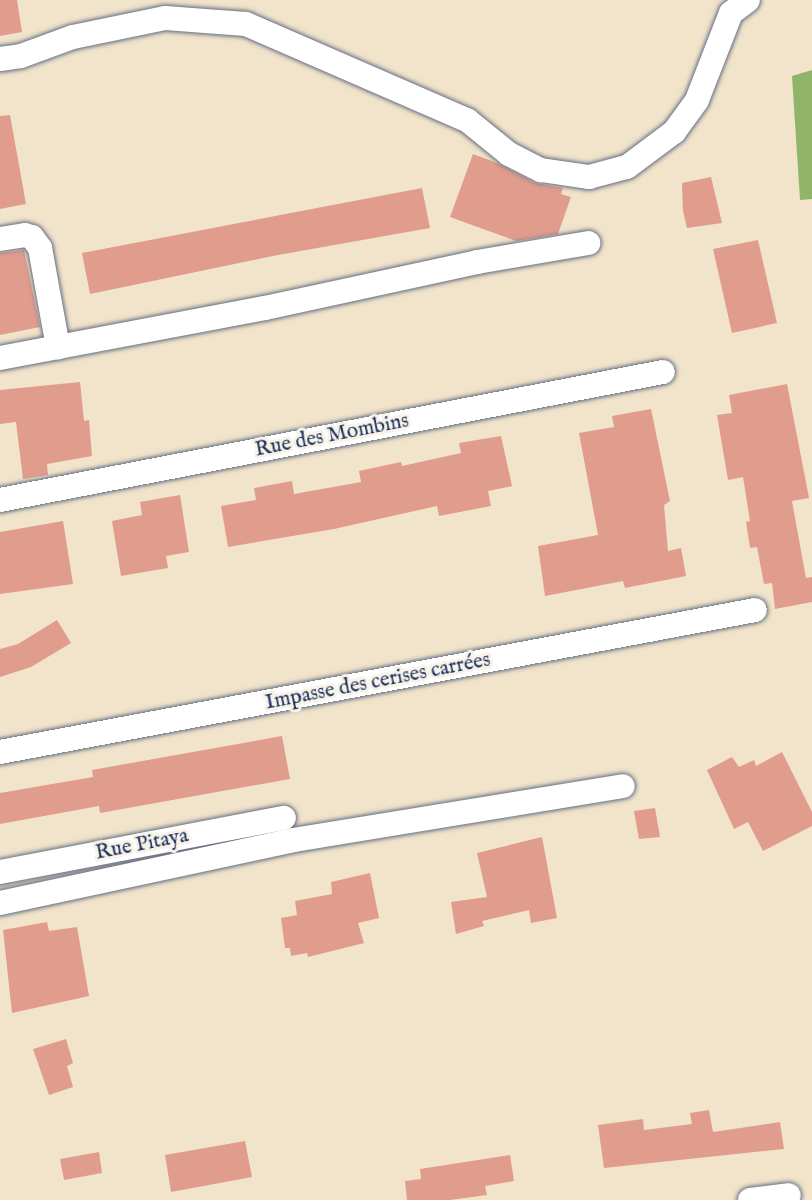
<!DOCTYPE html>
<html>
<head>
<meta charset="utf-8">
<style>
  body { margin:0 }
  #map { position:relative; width:812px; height:1200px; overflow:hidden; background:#f1e4ca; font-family:"IM FELL English",serif }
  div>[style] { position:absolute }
  .forest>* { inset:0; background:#90b56a }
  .building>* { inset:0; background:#e09d8d }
  .roads { filter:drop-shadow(0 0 2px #666e84) drop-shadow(0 0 2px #666e84) }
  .minor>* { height:24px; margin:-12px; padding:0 12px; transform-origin:12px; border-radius:12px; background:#fff }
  span { translate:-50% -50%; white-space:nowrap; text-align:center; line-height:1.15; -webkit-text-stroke:6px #f7f3e8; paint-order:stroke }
  .street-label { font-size:21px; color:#1b2f5e }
</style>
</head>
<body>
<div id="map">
  <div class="forest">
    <div style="clip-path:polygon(812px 70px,812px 199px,800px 200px,792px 76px)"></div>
  </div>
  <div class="building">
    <div style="clip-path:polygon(0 0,17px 0,22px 32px,0 36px)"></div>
    <div style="clip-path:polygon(10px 115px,26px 204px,0 209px,0 116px)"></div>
    <div style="clip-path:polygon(473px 154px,497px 163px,535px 183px,563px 188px,561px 194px,571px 197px,558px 234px,516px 241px,450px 217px)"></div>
    <div style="clip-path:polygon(711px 177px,722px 223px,687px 228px,683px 211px,682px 183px)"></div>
    <div style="clip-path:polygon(422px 188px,430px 228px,278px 255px,90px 294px,82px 253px)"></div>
    <div style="clip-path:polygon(758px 240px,777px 323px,732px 333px,713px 249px)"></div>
    <div style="clip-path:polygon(24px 250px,40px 327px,0 335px,0 253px)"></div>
    <div style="clip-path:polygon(80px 382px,84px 421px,89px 420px,92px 456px,47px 464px,48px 475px,23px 479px,16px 422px,0 424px,0 390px)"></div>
    <div style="clip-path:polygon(787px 384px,809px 498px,792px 501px,806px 578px,812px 577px,812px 602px,775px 609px,772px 583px,764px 584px,757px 547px,750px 548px,746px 522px,750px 521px,743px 477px,728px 480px,717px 415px,732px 413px,729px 395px)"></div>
    <div style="clip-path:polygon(651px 409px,670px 501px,664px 505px,668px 551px,681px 548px,686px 576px,625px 588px,623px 581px,545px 596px,538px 546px,598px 535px,579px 433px,614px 427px,612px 416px)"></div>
    <div style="clip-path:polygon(501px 436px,512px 486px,488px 491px,491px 506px,439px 516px,437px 506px,334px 529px,228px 547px,221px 506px,256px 500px,254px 488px,292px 481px,294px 494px,361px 482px,359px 471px,401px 462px,402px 466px,461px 453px,459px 443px)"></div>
    <div style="clip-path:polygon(180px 495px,189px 552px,166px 556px,168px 568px,121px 576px,112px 521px,142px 515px,140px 502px)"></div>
    <div style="clip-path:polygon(63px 521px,73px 584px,0 594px,0 532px)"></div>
    <div style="clip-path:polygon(57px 620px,71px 643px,31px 667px,0 677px,0 649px,18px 644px)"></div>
    <div style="clip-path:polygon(282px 736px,290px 779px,100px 813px,99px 806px,0 824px,0 793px,93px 777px,92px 770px)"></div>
    <div style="clip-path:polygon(782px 752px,812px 812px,812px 826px,763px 851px,748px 822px,734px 829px,707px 770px,732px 757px,739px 767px,754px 760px,756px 766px)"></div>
    <div style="clip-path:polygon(655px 808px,660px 837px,639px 839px,634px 811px)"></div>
    <div style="clip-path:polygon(542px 837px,557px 918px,531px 923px,529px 910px,482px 921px,484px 926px,456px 934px,451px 902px,487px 897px,477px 853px)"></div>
    <div style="clip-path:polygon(370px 873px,379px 918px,358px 923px,364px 943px,308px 957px,307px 953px,291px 956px,290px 948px,285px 948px,281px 918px,297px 915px,295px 901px,332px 894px,331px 882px)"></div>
    <div style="clip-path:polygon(47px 922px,49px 931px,77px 927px,89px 996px,12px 1013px,3px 930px)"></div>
    <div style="clip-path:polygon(66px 1039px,73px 1063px,67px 1066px,73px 1087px,49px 1095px,33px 1049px)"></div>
    <div style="clip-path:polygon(709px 1110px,713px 1132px,780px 1122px,784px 1149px,604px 1168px,598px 1125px,643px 1119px,644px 1130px,692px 1124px,690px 1113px)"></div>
    <div style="clip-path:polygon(245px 1141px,252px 1177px,171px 1192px,165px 1155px)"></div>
    <div style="clip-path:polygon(99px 1152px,102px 1173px,64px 1180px,60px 1159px)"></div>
    <div style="clip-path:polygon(510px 1155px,514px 1181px,485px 1186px,487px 1195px,450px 1200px,407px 1200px,405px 1181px,421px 1179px,420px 1169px)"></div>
  </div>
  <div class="roads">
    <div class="minor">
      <div style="left:0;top:59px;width:21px;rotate:-8deg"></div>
      <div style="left:21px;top:56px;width:55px;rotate:-20.1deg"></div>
      <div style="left:73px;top:37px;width:94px;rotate:-11.7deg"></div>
      <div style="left:165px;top:18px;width:81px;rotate:4.2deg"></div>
      <div style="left:246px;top:24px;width:241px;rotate:23.5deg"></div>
      <div style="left:467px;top:120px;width:54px;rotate:39deg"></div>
      <div style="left:509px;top:154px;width:36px;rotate:27deg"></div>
      <div style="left:541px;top:170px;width:49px;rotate:8.3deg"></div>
      <div style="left:589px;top:177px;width:39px;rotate:-15deg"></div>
      <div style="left:627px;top:167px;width:59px;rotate:-36.7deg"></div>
      <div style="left:674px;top:132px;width:39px;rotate:-54deg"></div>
      <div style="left:697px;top:100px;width:93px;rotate:-68.7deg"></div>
      <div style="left:731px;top:13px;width:21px;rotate:-37deg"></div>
      <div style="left:0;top:239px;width:25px;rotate:-9deg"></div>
      <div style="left:25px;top:235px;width:7px;rotate:16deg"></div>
      <div style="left:32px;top:237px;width:14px;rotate:54deg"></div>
      <div style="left:40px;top:248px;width:101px;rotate:79.7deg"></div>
      <div style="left:0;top:358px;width:270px;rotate:-10.7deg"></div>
      <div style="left:265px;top:308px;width:217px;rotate:-12.2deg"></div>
      <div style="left:477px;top:262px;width:113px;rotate:-9.7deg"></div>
      <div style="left:0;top:500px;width:675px;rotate:-10.93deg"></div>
      <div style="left:0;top:752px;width:768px;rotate:-10.65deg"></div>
      <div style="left:0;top:872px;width:289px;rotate:-10.8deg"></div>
      <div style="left:0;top:903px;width:301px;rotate:-12.1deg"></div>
      <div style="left:294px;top:840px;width:333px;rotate:-9.3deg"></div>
      <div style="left:750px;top:1200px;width:39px;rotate:-7deg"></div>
    </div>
  </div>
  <div class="street-label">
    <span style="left:332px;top:436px;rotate:-11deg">Rue des Mombins</span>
    <span style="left:378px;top:682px;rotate:-11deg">Impasse des cerises carrées</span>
    <span style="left:142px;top:845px;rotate:-11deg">Rue Pitaya</span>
  </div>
</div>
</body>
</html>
